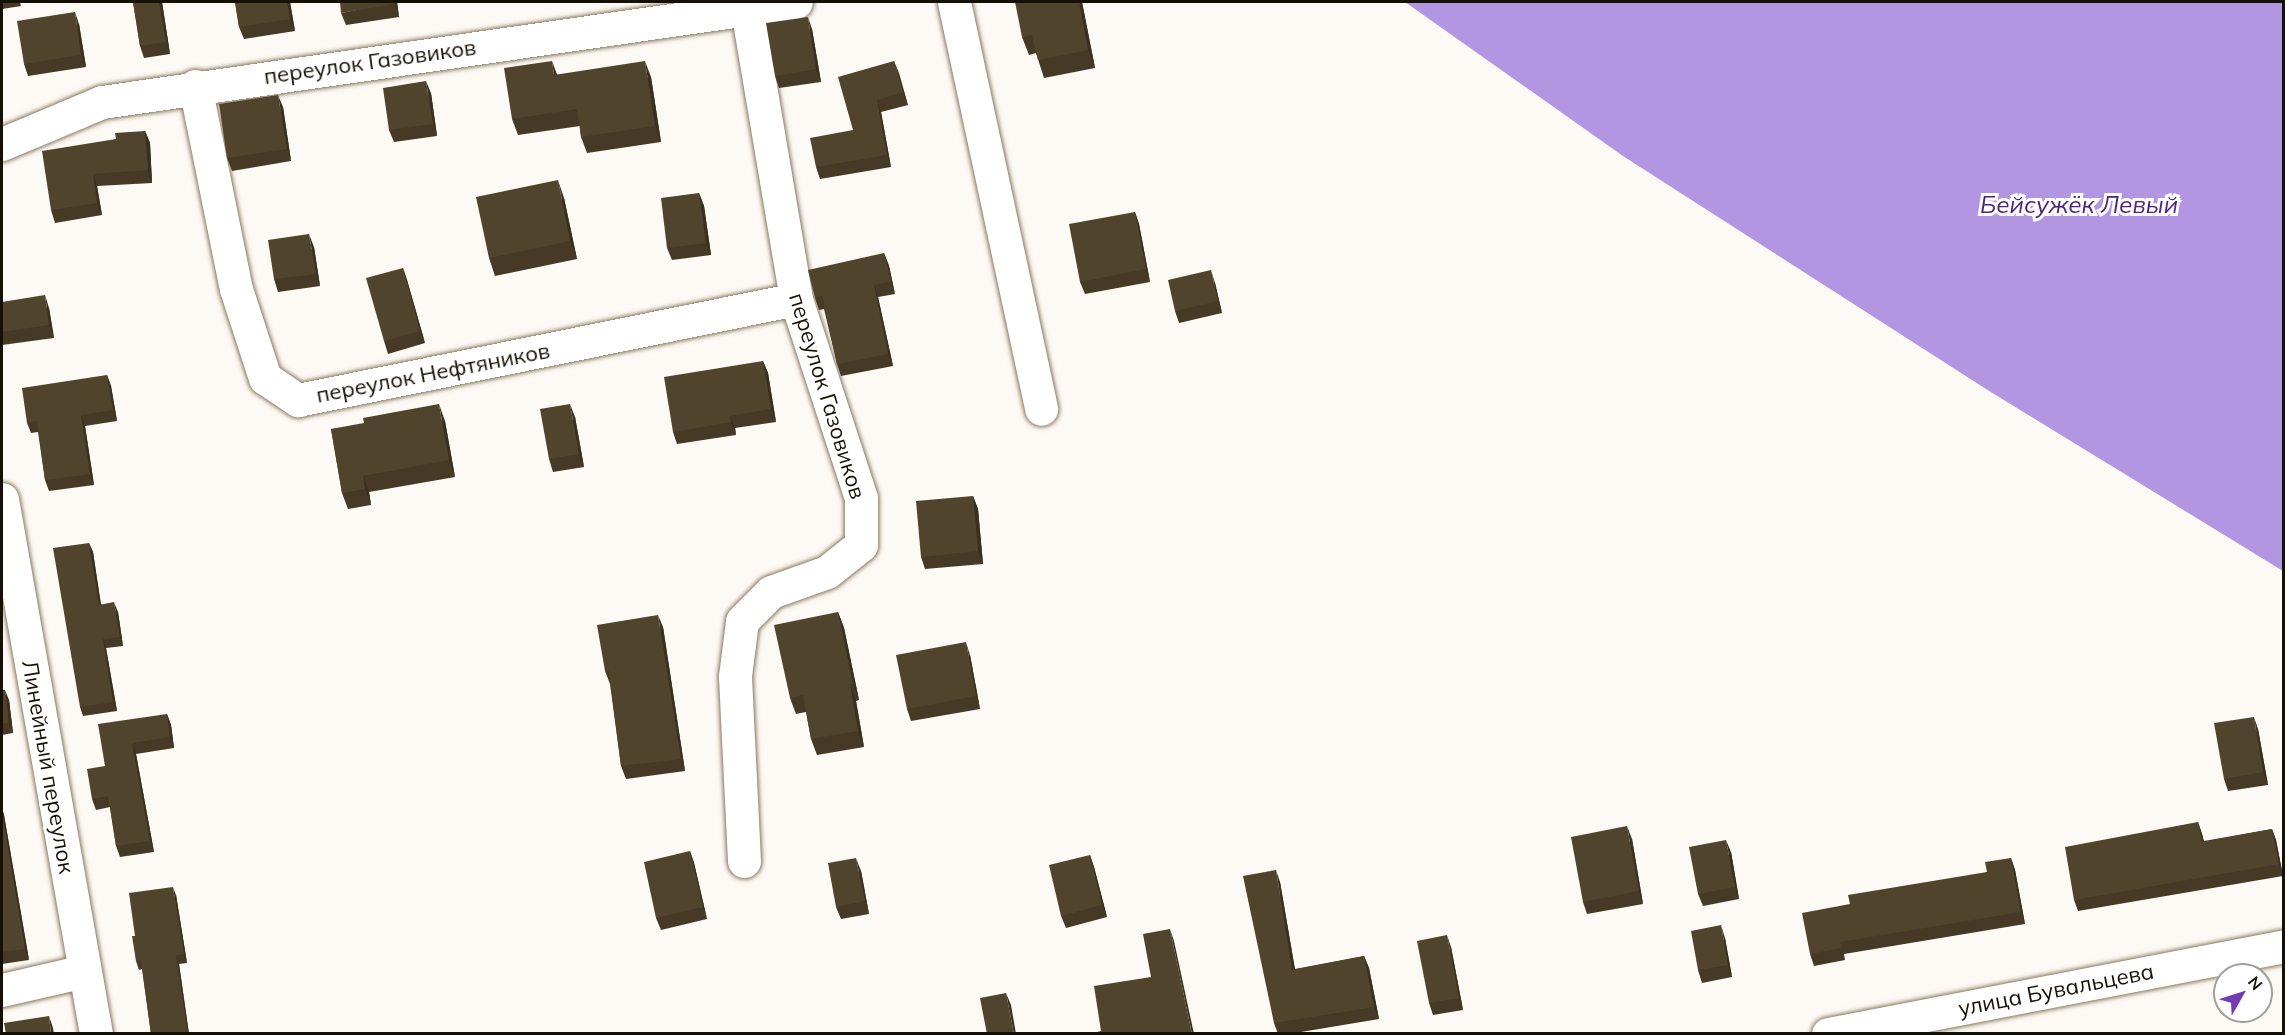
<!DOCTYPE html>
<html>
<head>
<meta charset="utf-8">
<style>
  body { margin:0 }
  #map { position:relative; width:2285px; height:1035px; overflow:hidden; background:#fdf9f4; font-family:Mulish,sans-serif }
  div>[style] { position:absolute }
  .water>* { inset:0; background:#b396e1 }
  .roads { filter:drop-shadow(0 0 2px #87795f) drop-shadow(0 0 2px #87795f) }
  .street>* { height:33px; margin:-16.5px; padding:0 16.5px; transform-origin:16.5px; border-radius:16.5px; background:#fff }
  .secondary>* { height:33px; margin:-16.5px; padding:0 16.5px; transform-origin:16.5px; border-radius:16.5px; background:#fff }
  .wall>* { inset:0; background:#463a26 }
  .shaded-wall>* { inset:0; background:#39301f }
  .building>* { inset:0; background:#51442c }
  span { translate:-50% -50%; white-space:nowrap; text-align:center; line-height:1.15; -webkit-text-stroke:6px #fff; paint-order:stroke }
  .street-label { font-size:22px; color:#151006 }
  .water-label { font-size:24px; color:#4e257c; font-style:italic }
  .frame { position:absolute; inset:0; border:3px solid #151006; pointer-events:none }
  .north { position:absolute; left:2213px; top:963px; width:60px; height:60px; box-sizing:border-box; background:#fff; border:2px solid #a19f9b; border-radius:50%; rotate:51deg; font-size:16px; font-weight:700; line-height:24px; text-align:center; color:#151006 }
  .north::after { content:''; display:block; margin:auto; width:21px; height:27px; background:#743cb3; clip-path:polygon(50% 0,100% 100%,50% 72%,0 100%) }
</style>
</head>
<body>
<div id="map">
  <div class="water">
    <div style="clip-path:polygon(1405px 2px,2283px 2px,2283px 571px,1986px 389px,1623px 156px)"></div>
  </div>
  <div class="roads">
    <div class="street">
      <div style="left:954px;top:2px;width:416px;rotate:77.9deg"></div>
      <div style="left:195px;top:86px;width:207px;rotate:78.6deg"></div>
      <div style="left:236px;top:289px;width:94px;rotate:72deg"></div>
      <div style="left:265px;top:378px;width:40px;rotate:34deg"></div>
      <div style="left:298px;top:400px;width:508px;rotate:-11.46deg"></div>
      <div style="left:2px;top:144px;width:108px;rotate:-22.8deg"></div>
      <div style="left:102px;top:102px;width:701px;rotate:-8.2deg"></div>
      <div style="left:2px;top:499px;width:543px;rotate:80.03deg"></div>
      <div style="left:744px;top:861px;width:185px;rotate:-92.8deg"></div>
      <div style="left:735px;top:676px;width:55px;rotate:-82.7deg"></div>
      <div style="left:742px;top:621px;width:41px;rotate:-45deg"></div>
      <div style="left:771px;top:592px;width:59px;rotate:-19.7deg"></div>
      <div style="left:827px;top:572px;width:43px;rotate:-38.5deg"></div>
      <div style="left:861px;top:545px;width:47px;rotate:-90deg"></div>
      <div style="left:861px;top:498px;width:209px;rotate:-108.1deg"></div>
      <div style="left:796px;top:299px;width:293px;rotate:-99.6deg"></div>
      <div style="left:2px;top:990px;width:84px;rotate:-13deg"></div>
    </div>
    <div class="secondary">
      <div style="left:1828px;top:1034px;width:464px;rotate:-10.9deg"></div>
    </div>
  </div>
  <div class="wall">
    <div style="clip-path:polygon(2px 2px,20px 2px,21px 6px,2px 9px)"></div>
    <div style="clip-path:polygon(133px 2px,162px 2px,170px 54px,144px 58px,140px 46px)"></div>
    <div style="clip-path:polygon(235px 2px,290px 2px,295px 31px,244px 39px,239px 27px)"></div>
    <div style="clip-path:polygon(397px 2px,399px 17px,346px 25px,341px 13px)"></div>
    <div style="clip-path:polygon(1082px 2px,1095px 68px,1044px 78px,1036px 53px,1029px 55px,1022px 37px)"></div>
    <div style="clip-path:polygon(79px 24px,86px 67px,28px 76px,24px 64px)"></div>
    <div style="clip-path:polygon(812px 29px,821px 82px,779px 88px,775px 76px)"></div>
    <div style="clip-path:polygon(894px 61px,908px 105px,881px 112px,891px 167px,820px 179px,816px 167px,853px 130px)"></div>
    <div style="clip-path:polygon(557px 75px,651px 77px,661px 142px,587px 153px,581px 137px,580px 126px,518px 135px,512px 119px)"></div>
    <div style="clip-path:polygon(431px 93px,437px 136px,394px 142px,389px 130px)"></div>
    <div style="clip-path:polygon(283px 107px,291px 161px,232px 171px,227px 158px)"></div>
    <div style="clip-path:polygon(145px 131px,150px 143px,152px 183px,97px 186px,102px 215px,55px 223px,51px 210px,116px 139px)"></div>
    <div style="clip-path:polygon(699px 193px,704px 206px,711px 255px,672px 260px,667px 248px)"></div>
    <div style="clip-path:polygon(564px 198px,577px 259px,495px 276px,489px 258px)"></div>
    <div style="clip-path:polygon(1135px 212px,1139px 224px,1150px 282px,1085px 294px,1080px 282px)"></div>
    <div style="clip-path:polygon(314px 247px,320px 286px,278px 292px,274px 279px)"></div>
    <div style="clip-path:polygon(884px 253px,889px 266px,895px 294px,878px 297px,893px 366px,841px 376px,837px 364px,824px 309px,819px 310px,815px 298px)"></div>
    <div style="clip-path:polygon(403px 268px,407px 280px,425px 343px,388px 354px,384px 341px)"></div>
    <div style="clip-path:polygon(1215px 283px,1222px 313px,1179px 323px,1175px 311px)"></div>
    <div style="clip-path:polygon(2px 302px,49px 308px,54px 338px,2px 345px)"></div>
    <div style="clip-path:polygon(763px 361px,768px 373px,776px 422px,735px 428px,736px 435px,677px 444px,673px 432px)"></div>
    <div style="clip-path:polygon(107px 375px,111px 386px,117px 421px,85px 426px,94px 485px,49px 491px,45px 480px,38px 432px,31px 433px,27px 423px)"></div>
    <div style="clip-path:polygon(575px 417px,584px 467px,553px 472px,549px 459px)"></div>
    <div style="clip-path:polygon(445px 421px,455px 477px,369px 492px,371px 505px,348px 509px,342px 493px,331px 429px)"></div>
    <div style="clip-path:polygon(973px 496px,978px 509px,983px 564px,925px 569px,921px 557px)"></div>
    <div style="clip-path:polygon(89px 543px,93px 552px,101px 604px,118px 612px,123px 646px,106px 648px,117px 711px,83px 716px,80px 707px)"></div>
    <div style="clip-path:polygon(838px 612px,844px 628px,859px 700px,856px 701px,864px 747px,817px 755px,811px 739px,806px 712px,796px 714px,790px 698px)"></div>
    <div style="clip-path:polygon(663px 627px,685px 771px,626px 779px,621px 766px,610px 684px,605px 671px)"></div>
    <div style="clip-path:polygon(970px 655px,980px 709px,911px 721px,907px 709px)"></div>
    <div style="clip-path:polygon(2px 690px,9px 700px,13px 733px,2px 735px)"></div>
    <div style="clip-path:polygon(167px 714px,171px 725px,174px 748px,136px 754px,154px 852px,120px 857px,116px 846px,110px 807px,96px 810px,92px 799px,105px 766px)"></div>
    <div style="clip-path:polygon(2258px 729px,2268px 785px,2228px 791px,2224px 779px)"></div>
    <div style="clip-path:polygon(2px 808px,4px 815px,29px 960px,2px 964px)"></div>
    <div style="clip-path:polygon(2198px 822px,2202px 834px,2204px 841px,2272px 829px,2276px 840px,2283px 876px,2078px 911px,2074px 900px)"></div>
    <div style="clip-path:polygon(1632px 839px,1643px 904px,1587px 914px,1583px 902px)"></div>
    <div style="clip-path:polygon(690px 851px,694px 863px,707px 919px,661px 930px,656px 918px)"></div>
    <div style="clip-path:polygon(1731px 852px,1739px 899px,1703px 906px,1698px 894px)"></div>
    <div style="clip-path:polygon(1090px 855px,1094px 867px,1107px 917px,1066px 928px,1061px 916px)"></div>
    <div style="clip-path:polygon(2011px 858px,2015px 870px,2025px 924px,1844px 954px,1845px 960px,1814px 966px,1810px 954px,1987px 872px)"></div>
    <div style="clip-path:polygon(861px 871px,869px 914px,841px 919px,836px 907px)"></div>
    <div style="clip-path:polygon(1280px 882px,1295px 969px,1364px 956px,1369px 968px,1379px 1019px,1289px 1034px,1278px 1034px,1274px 1023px)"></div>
    <div style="clip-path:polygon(176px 895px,187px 963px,179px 964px,189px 1034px,151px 1034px,142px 969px,139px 970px,136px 961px,135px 936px)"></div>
    <div style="clip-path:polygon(1725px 938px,1732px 977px,1702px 983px,1698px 970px)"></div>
    <div style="clip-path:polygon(1451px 947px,1463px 1010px,1433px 1015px,1429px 1003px)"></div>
  </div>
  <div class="shaded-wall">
    <div style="clip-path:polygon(159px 2px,162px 2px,170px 54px,166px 42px)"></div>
    <div style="clip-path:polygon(287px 2px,290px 2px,295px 31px,290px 19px)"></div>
    <div style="clip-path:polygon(394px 2px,397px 2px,399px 17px,395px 4px)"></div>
    <div style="clip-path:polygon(1079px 2px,1082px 2px,1095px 68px,1088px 50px)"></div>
    <div style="clip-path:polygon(75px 12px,79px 24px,86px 67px,81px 55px)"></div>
    <div style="clip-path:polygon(808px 17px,812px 29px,821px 82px,816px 69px)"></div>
    <div style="clip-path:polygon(552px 61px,558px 77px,554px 75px)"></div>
    <div style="clip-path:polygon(645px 61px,651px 77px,661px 142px,655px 126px)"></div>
    <div style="clip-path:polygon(894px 61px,899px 73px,908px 105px,903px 92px)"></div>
    <div style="clip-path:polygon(426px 81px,431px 93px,437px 136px,433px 124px)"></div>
    <div style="clip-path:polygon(278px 95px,283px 107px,291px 161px,287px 149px)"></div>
    <div style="clip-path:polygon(877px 100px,881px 112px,891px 167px,887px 155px)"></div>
    <div style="clip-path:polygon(145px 131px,150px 143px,152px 183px,148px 170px)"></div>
    <div style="clip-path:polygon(93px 174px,97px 186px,102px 215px,97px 203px)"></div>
    <div style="clip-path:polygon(558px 180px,564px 198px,577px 259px,570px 241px)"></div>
    <div style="clip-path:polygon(699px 193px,704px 206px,711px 255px,706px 243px)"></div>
    <div style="clip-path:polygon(1135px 212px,1139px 224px,1150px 282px,1146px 269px)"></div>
    <div style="clip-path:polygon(309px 234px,314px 247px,320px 286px,316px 274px)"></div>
    <div style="clip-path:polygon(884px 253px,889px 266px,895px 294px,891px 281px)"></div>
    <div style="clip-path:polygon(403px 268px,407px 280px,425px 343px,420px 331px)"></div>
    <div style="clip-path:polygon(1211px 270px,1215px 283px,1222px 313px,1218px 301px)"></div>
    <div style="clip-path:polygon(874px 285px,878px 297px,893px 366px,888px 354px)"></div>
    <div style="clip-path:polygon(45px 295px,49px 308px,54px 338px,49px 325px)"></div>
    <div style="clip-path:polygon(763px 361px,768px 373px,776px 422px,771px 409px)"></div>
    <div style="clip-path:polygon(107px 375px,111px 386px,117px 421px,113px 410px)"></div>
    <div style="clip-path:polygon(439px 404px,445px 421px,455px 477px,449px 460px)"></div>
    <div style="clip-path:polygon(570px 404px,575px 417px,584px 467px,579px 454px)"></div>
    <div style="clip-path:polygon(81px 415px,85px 426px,94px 485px,90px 474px)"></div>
    <div style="clip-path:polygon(730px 416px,735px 428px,736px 435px,731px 422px)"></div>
    <div style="clip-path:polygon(363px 476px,369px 492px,371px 505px,365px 489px)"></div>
    <div style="clip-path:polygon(973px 496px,978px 509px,983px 564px,978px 551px)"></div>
    <div style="clip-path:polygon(89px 543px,93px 552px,102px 614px,99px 605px)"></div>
    <div style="clip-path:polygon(114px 602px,118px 612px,123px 646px,120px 637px)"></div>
    <div style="clip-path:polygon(838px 612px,844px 628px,859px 700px,853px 684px)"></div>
    <div style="clip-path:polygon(658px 615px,663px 627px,685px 771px,681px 759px)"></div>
    <div style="clip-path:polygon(103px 639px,106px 648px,117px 711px,113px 702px)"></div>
    <div style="clip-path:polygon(966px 642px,970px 655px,980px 709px,976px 696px)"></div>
    <div style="clip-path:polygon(850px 684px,856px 701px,864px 747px,858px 731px)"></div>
    <div style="clip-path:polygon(5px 690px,9px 700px,13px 733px,9px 723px)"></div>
    <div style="clip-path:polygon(167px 714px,171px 725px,174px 748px,170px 737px)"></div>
    <div style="clip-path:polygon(2254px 717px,2258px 729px,2268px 785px,2263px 772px)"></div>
    <div style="clip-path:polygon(132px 743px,136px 754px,154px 852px,150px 841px)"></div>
    <div style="clip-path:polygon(2px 808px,4px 815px,29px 960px,25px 949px,2px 813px)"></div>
    <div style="clip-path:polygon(2198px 822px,2202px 834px,2206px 853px,2202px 842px)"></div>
    <div style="clip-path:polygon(1627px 826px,1632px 839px,1643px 904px,1639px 891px)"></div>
    <div style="clip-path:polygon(2272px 829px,2276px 840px,2283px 876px,2279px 864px)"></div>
    <div style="clip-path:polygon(1726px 840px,1731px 852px,1739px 899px,1735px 887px)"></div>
    <div style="clip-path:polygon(690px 851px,694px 863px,707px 919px,703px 907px)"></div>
    <div style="clip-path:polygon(1090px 855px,1094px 867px,1107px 917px,1102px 905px)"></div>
    <div style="clip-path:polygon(856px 858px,861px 871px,869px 914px,865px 901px)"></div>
    <div style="clip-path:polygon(2011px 858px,2015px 870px,2025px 924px,2021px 912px)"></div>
    <div style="clip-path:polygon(1276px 870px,1280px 882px,1297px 982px,1292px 970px)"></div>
    <div style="clip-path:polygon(173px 887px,176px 895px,187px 963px,184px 954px)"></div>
    <div style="clip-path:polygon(1721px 925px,1725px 938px,1732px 977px,1728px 965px)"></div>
    <div style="clip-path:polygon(1170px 929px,1174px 941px,1194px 1034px,1192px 1034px)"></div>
    <div style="clip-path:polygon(1447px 935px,1451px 947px,1463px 1010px,1459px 998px)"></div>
    <div style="clip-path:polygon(176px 955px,179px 964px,189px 1034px,188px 1034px)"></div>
    <div style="clip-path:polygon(1364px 956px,1369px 968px,1379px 1019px,1374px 1007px)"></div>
    <div style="clip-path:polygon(1006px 993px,1011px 1005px,1016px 1034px,1014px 1034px)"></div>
    <div style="clip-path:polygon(49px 1016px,53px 1028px,54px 1034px,51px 1034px)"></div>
  </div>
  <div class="building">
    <div style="clip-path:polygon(133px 2px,159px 2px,166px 42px,140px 46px)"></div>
    <div style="clip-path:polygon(235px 2px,287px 2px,290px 19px,239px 27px)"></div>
    <div style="clip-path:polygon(340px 2px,394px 2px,395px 4px,341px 13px)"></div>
    <div style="clip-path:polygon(1015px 2px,1079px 2px,1088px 50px,1038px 60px,1032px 35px,1022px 37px)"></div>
    <div style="clip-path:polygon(75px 12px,81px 55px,24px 64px,17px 21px)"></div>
    <div style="clip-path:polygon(808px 17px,816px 69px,775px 76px,766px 23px)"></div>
    <div style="clip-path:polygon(552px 61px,554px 75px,645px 61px,655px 126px,581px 137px,577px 109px,512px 119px,504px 68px)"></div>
    <div style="clip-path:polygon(894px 61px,903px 92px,877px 100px,887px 155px,816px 167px,810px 138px,853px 130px,838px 77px)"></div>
    <div style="clip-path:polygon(426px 81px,433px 124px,389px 130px,383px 88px)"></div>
    <div style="clip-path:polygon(278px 95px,287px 149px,227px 158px,219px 104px)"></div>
    <div style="clip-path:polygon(145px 131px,148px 170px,93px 174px,97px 203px,51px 210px,42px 151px,116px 139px,115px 133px)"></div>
    <div style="clip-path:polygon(558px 180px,570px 241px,489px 258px,476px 197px)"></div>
    <div style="clip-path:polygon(699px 193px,706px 243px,667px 248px,661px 198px)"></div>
    <div style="clip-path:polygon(1135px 212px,1146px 269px,1080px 282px,1069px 224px)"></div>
    <div style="clip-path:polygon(309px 234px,316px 274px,274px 279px,268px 240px)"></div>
    <div style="clip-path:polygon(884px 253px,891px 281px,874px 285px,888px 354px,837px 364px,822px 296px,815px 298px,808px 270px)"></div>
    <div style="clip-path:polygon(403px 268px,420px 331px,384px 341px,366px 278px)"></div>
    <div style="clip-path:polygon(1211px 270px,1218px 301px,1175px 311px,1168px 280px)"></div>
    <div style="clip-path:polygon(45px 295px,49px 325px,2px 332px,2px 302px)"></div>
    <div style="clip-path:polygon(763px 361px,771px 409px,730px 416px,731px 422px,673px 432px,664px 377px)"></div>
    <div style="clip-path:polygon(107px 375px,113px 410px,81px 415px,90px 474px,45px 480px,37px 421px,27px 423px,22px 388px)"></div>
    <div style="clip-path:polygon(439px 404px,449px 460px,363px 476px,365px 489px,342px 493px,331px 429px,364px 423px,363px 418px)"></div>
    <div style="clip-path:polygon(570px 404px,579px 454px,549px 459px,540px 409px)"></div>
    <div style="clip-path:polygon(973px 496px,978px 551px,921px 557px,916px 501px)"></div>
    <div style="clip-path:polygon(89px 543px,99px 605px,114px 602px,120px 637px,103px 639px,113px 702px,80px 707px,53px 548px)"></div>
    <div style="clip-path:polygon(838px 612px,853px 684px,850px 684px,858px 731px,811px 739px,803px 695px,790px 698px,774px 625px)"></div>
    <div style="clip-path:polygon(658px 615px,681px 759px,621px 766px,609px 671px,605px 671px,597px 625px)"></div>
    <div style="clip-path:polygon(966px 642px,976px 696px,907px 709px,896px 655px)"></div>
    <div style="clip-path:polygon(2px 690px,5px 690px,9px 723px,2px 724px)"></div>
    <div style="clip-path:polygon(167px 714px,170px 737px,132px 743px,150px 841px,116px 846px,108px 796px,92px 799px,87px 769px,105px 766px,98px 724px)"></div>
    <div style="clip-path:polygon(2254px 717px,2263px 772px,2224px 779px,2214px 723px)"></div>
    <div style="clip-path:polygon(2px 813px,25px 949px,2px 952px)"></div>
    <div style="clip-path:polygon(2198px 822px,2202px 842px,2272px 829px,2279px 864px,2074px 900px,2065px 847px)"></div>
    <div style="clip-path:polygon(1627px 826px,1639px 891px,1583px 902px,1571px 837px)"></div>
    <div style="clip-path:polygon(1726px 840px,1735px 887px,1698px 894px,1689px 847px)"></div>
    <div style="clip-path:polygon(690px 851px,703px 907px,656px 918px,644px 862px)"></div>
    <div style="clip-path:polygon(1090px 855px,1102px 905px,1061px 916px,1049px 865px)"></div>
    <div style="clip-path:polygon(856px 858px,865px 901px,836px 907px,828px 863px)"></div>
    <div style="clip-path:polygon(2011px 858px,2021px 912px,1840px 942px,1841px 948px,1810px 954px,1802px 913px,1850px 904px,1848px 895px,1987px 872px,1985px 862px)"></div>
    <div style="clip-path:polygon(1276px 870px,1292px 970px,1364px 956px,1374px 1007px,1274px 1023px,1243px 876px)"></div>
    <div style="clip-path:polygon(173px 887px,184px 954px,176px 955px,188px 1034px,151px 1034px,141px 960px,136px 961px,132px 936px,135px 936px,129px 893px)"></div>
    <div style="clip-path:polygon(1721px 925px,1728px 965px,1698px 970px,1691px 931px)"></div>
    <div style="clip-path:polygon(1170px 929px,1192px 1034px,1089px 1034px,1101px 1031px,1094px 986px,1151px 977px,1143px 934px)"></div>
    <div style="clip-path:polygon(1447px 935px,1459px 998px,1429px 1003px,1417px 941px)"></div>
    <div style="clip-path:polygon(1006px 993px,1014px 1034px,987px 1034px,980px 998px)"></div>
    <div style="clip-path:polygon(49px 1016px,51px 1034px,6px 1034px,4px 1023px)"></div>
  </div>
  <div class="street-label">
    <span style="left:370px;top:62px;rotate:-8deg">переулок Газовиков</span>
    <span style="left:433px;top:373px;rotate:-11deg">переулок Нефтяников</span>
    <span style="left:827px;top:396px;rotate:73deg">переулок Газовиков</span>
    <span style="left:48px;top:767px;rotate:80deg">Линейный переулок</span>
    <span style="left:2056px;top:990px;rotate:-11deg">улица Бувальцева</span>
  </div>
  <div class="water-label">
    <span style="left:2079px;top:205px">Бейсужёк Левый</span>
  </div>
  <div class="frame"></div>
  <div class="north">N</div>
</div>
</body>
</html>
